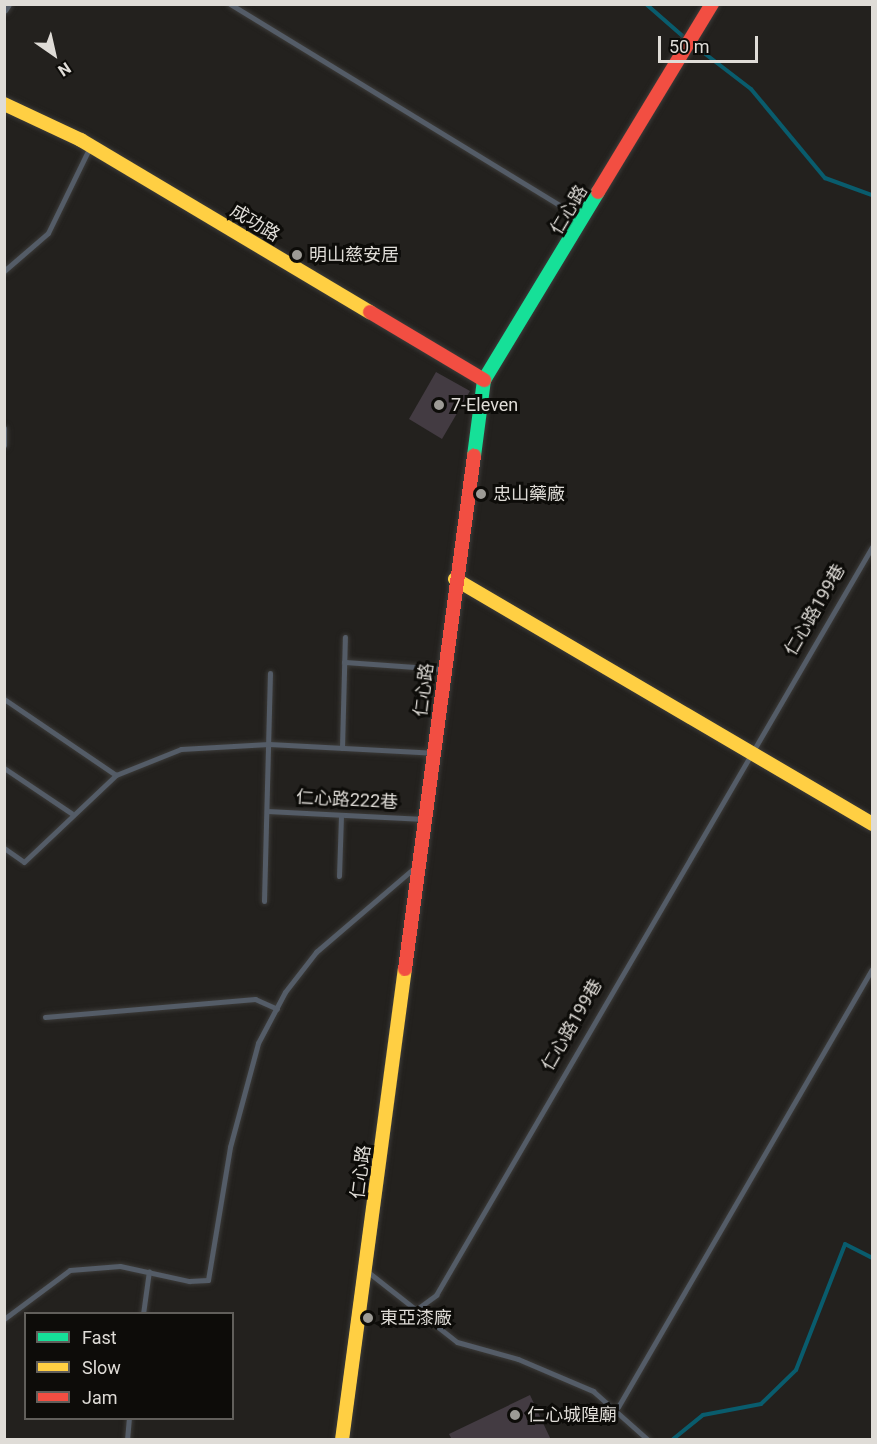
<!DOCTYPE html>
<html>
<head>
<meta charset="utf-8">
<style>
  body { margin:0 }
  #map { position:relative; width:877px; height:1444px; overflow:hidden; background:#23211e; font-family:Roboto,"Noto Sans TC",sans-serif }
  div>[style] { position:absolute }
  .stream>* { height:4px; margin:-2px; padding:0 2px; transform-origin:2px; border-radius:2px; background:#095c6d }
  .building>* { inset:0; background:#433b42 }
  .roads { filter:drop-shadow(0 0 2px #3c3b39) drop-shadow(0 0 2px #3c3b39) }
  .lane>* { height:5px; margin:-2.5px; padding:0 2.5px; transform-origin:2.5px; border-radius:2.5px; background:#545c67 }
  .street>* { height:10px; margin:-5px; padding:0 5px; transform-origin:5px; border-radius:5px; background:#545c67 }
  .fast>* { height:14px; margin:-7px; padding:0 7px; transform-origin:7px; border-radius:7px; background:#16e098 }
  .slow>* { height:14px; margin:-7px; padding:0 7px; transform-origin:7px; border-radius:7px; background:#ffcf43 }
  .jam>* { height:14px; margin:-7px; padding:0 7px; transform-origin:7px; border-radius:7px; background:#f24e42 }
  .dots>* { width:16px; height:16px; translate:-50% -50%; box-sizing:border-box; border:3px solid #0d0c09; border-radius:50% }
  span { translate:-50% -50%; white-space:nowrap; text-align:center; line-height:1.15; -webkit-text-stroke:6px #0d0c09; paint-order:stroke }
  .street-label { font-size:18px; color:#dfdcd7 }
  .poi-label { font-size:18px; color:#dfdcd7 }
  .left { translate:0 -50%; text-align:left }
  .frame { position:absolute; inset:0; border:6px solid #dfdcd7; pointer-events:none }
  .legend { position:absolute; left:24px; top:1312px; width:210px; height:108px; box-sizing:border-box; background:#0d0c09; border:2px solid #615f5b; margin:0; padding:8px 10px; list-style:none; font-size:18px; color:#dfdcd7 }
  .legend li { display:flex; align-items:center; gap:12px; height:30px }
  .legend b { width:30px; border:2px solid #615f5b }
  .north { position:absolute; left:24px; top:24px; width:60px; height:60px; -webkit-text-stroke:4px #0d0c09; paint-order:stroke; rotate:146deg; font-size:16px; font-weight:700; line-height:24px; text-align:center; color:#dfdcd7 }
  .north::after { content:''; display:block; margin:auto; width:21px; height:27px; background:#dfdcd7; clip-path:polygon(50% 0,100% 100%,50% 72%,0 100%) }
  .scale { position:absolute; left:658px; top:36px; width:100px; height:27px; box-sizing:border-box; border:3px solid #dfdcd7; border-top:0; padding-left:8px; font-size:18px; line-height:21px; white-space:nowrap; color:#dfdcd7; -webkit-text-stroke:4px #0d0c09; paint-order:stroke }
</style>
</head>
<body>
<div id="map">
  <div class="stream">
    <div style="left:646px;top:4px;width:52px;rotate:41.1deg"></div>
    <div style="left:691px;top:43px;width:76px;rotate:37.5deg"></div>
    <div style="left:751px;top:89px;width:116px;rotate:50.3deg"></div>
    <div style="left:825px;top:178px;width:50px;rotate:19.9deg"></div>
    <div style="left:672px;top:1440px;width:40px;rotate:-39deg"></div>
    <div style="left:703px;top:1415px;width:59px;rotate:-10.7deg"></div>
    <div style="left:761px;top:1404px;width:49px;rotate:-44.2deg"></div>
    <div style="left:796px;top:1370px;width:135px;rotate:-68.7deg"></div>
    <div style="left:845px;top:1244px;width:30px;rotate:27deg"></div>
  </div>
  <div class="building">
    <div style="clip-path:polygon(436px 372px,470px 391px,442px 439px,409px 419px)"></div>
    <div style="clip-path:polygon(530px 1395px,551px 1440px,452px 1440px,449px 1434px)"></div>
  </div>
  <div class="roads">
    <div class="lane">
      <div style="left:230px;top:4px;width:410px;rotate:31.4deg"></div>
      <div style="left:4px;top:271px;width:58px;rotate:-40.8deg"></div>
      <div style="left:48px;top:233px;width:96px;rotate:-64deg"></div>
      <div style="left:4px;top:428px;width:17px;rotate:90deg"></div>
      <div style="left:344px;top:662px;width:100px;rotate:4deg"></div>
      <div style="left:4px;top:699px;width:135px;rotate:34.2deg"></div>
      <div style="left:342px;top:748px;width:111px;rotate:-88.5deg"></div>
      <div style="left:4px;top:768px;width:81px;rotate:33.9deg"></div>
      <div style="left:267px;top:811px;width:157px;rotate:2.9deg"></div>
      <div style="left:4px;top:848px;width:24px;rotate:35deg"></div>
      <div style="left:24px;top:862px;width:127px;rotate:-43.4deg"></div>
      <div style="left:116px;top:775px;width:70px;rotate:-21.8deg"></div>
      <div style="left:181px;top:749px;width:88px;rotate:-3.3deg"></div>
      <div style="left:269px;top:744px;width:164px;rotate:3.1deg"></div>
      <div style="left:339px;top:876px;width:61px;rotate:-88.1deg"></div>
      <div style="left:264px;top:901px;width:228px;rotate:-88.5deg"></div>
      <div style="left:45px;top:1017px;width:211px;rotate:-4.9deg"></div>
      <div style="left:255px;top:999px;width:24px;rotate:24deg"></div>
      <div style="left:368px;top:1272px;width:113px;rotate:38.2deg"></div>
      <div style="left:457px;top:1342px;width:63px;rotate:15.6deg"></div>
      <div style="left:518px;top:1359px;width:82px;rotate:23.1deg"></div>
      <div style="left:593px;top:1391px;width:74px;rotate:41.7deg"></div>
      <div style="left:417px;top:1309px;width:24px;rotate:-36deg"></div>
      <div style="left:436px;top:1295px;width:866px;rotate:-59.76deg"></div>
      <div style="left:143px;top:1314px;width:43px;rotate:-82.1deg"></div>
      <div style="left:4px;top:1319px;width:82px;rotate:-36.6deg"></div>
      <div style="left:70px;top:1270px;width:50px;rotate:-4.6deg"></div>
      <div style="left:120px;top:1266px;width:71px;rotate:12.3deg"></div>
      <div style="left:189px;top:1281px;width:19px;rotate:-3deg"></div>
      <div style="left:208px;top:1280px;width:135px;rotate:-80.6deg"></div>
      <div style="left:230px;top:1147px;width:108px;rotate:-74.9deg"></div>
      <div style="left:258px;top:1043px;width:58px;rotate:-62.1deg"></div>
      <div style="left:285px;top:992px;width:51px;rotate:-52.2deg"></div>
      <div style="left:316px;top:952px;width:129px;rotate:-40.6deg"></div>
      <div style="left:618px;top:1407px;width:506px;rotate:-59.89deg"></div>
      <div style="left:127px;top:1440px;width:22px;rotate:-85deg"></div>
    </div>
    <div class="street">
      <div style="left:4px;top:9px;width:6px;rotate:-59deg"></div>
    </div>
    <div class="fast">
      <div style="left:474px;top:456px;width:77px;rotate:-82.5deg"></div>
      <div style="left:484px;top:380px;width:220px;rotate:-58.8deg"></div>
    </div>
    <div class="slow">
      <div style="left:4px;top:104px;width:85px;rotate:25.1deg"></div>
      <div style="left:81px;top:140px;width:336px;rotate:30.8deg"></div>
      <div style="left:455px;top:579px;width:484px;rotate:30.4deg"></div>
      <div style="left:342px;top:1440px;width:475px;rotate:-82.4deg"></div>
    </div>
    <div class="jam">
      <div style="left:598px;top:192px;width:220px;rotate:-58.8deg"></div>
      <div style="left:370px;top:312px;width:133px;rotate:30.8deg"></div>
      <div style="left:405px;top:969px;width:518px;rotate:-82.34deg"></div>
    </div>
  </div>
  <div class="dots">
    <div style="left:297px;top:255px;background:#9d9b96"></div>
    <div style="left:439px;top:405px;background:#9d9b96"></div>
    <div style="left:481px;top:494px;background:#9d9b96"></div>
    <div style="left:368px;top:1318px;background:#9d9b96"></div>
    <div style="left:515px;top:1415px;background:#9d9b96"></div>
  </div>
  <div class="street-label">
    <span style="left:569px;top:210px;rotate:-59deg">仁心路</span>
    <span style="left:255px;top:223px;rotate:31deg">成功路</span>
    <span style="left:815px;top:610px;rotate:-60deg">仁心路199巷</span>
    <span style="left:424px;top:690px;rotate:-83deg">仁心路</span>
    <span style="left:347px;top:800px;rotate:3deg">仁心路222巷</span>
    <span style="left:572px;top:1025px;rotate:-60deg">仁心路199巷</span>
    <span style="left:361px;top:1172px;rotate:-83deg">仁心路</span>
  </div>
  <div class="poi-label">
    <span class="left" style="left:309px;top:255px">明山慈安居</span>
    <span class="left" style="left:451px;top:405px">7-Eleven</span>
    <span class="left" style="left:493px;top:494px">忠山藥廠</span>
    <span class="left" style="left:380px;top:1318px">東亞漆廠</span>
    <span class="left" style="left:527px;top:1415px">仁心城隍廟</span>
  </div>
  <div class="frame"></div>
  <ul class="legend">
  <li><b style="height:8px;background:#16e098"></b>Fast</li>
  <li><b style="height:8px;background:#ffcf43"></b>Slow</li>
  <li><b style="height:8px;background:#f24e42"></b>Jam</li>
  </ul>
  <div class="north">N</div>
  <div class="scale">50 m</div>
</div>
</body>
</html>
